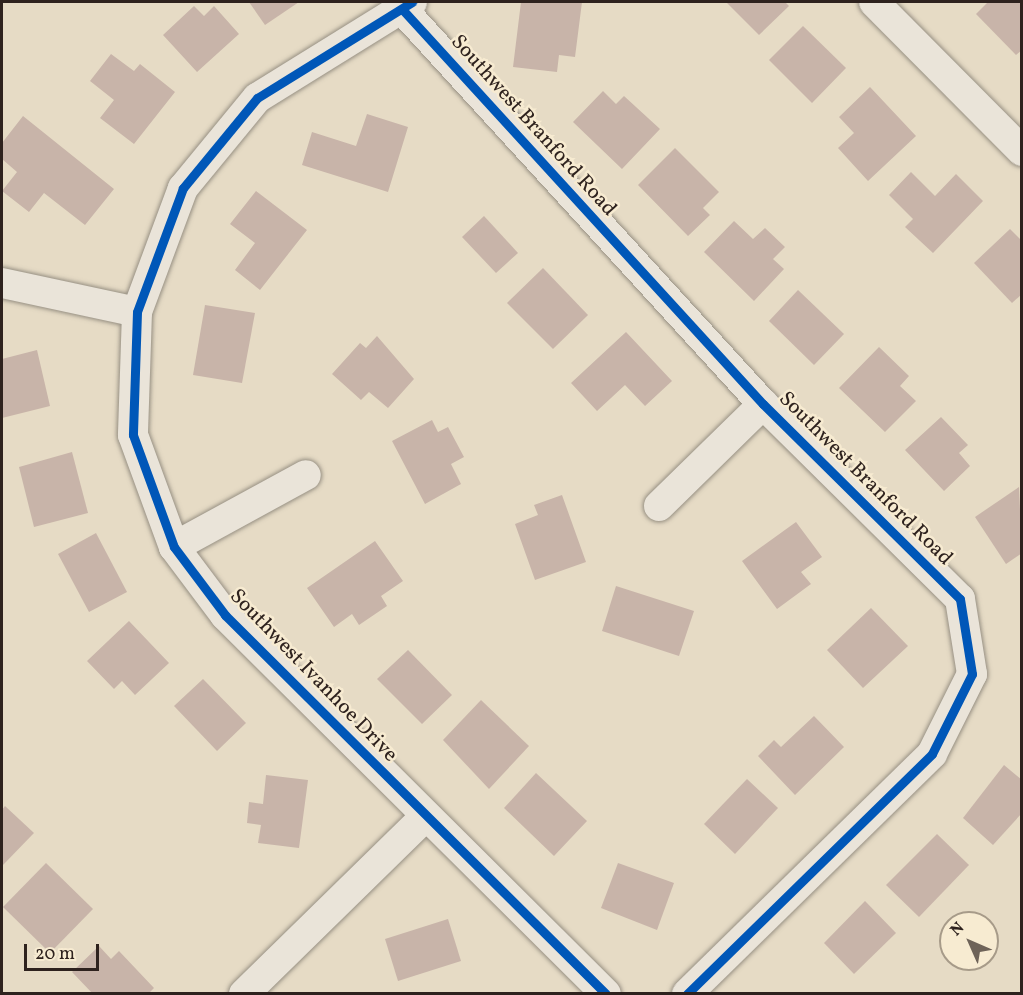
<!DOCTYPE html>
<html>
<head>
<meta charset="utf-8">
<style>
  body { margin:0 }
  #map { position:relative; width:1023px; height:995px; overflow:hidden; background:#e6dbc5; font-family:Vollkorn,serif }
  div>[style] { position:absolute }
  .building>* { inset:0; background:#c8b4a9 }
  .roads { filter:drop-shadow(0 0 2px #979083) drop-shadow(0 0 2px #979083) }
  .minor>* { height:30px; margin:-15px; padding:0 15px; transform-origin:15px; border-radius:15px; background:#eae4d9 }
  .cycleway>* { height:9px; margin:-4.5px; padding:0 4.5px; transform-origin:4.5px; border-radius:4.5px; background:#0057b8 }
  span { translate:-50% -50%; white-space:nowrap; text-align:center; line-height:1.15; -webkit-text-stroke:5px #f7ebd1; paint-order:stroke }
  .street-label { font-size:21px; color:#2e221e }
  .frame { position:absolute; inset:0; border:3px solid #2e221e; pointer-events:none }
  .north { position:absolute; left:939px; top:911px; width:60px; height:60px; box-sizing:border-box; background:#f7ebd1; border:2px solid #a79b89; border-radius:50%; rotate:315deg; font-size:16px; font-weight:700; line-height:24px; text-align:center; color:#2e221e }
  .north::after { content:''; display:block; margin:auto; width:21px; height:27px; background:#6e6358; clip-path:polygon(50% 0,100% 100%,50% 72%,0 100%) }
  .scale { position:absolute; left:24px; top:944px; width:75px; height:27px; box-sizing:border-box; border:3px solid #2e221e; border-top:0; padding-left:8px; font-size:18px; line-height:21px; white-space:nowrap; color:#2e221e; -webkit-text-stroke:4px #f7ebd1; paint-order:stroke }
</style>
</head>
<body>
<div id="map">
  <div class="building">
    <div style="clip-path:polygon(249px 2px,299px 2px,265px 25px)"></div>
    <div style="clip-path:polygon(521px 2px,582px 2px,575px 57px,559px 55px,557px 72px,513px 67px)"></div>
    <div style="clip-path:polygon(726px 2px,785px 2px,789px 6px,759px 35px)"></div>
    <div style="clip-path:polygon(988px 2px,1022px 2px,1022px 50px,1016px 55px,976px 14px)"></div>
    <div style="clip-path:polygon(194px 6px,204px 16px,214px 6px,239px 34px,197px 72px,163px 35px)"></div>
    <div style="clip-path:polygon(803px 26px,846px 68px,812px 103px,769px 60px)"></div>
    <div style="clip-path:polygon(111px 54px,134px 71px,140px 64px,175px 92px,134px 144px,100px 118px,114px 100px,90px 81px)"></div>
    <div style="clip-path:polygon(870px 87px,916px 136px,868px 181px,838px 148px,854px 133px,839px 117px)"></div>
    <div style="clip-path:polygon(603px 91px,616px 104px,624px 96px,660px 129px,622px 169px,573px 122px)"></div>
    <div style="clip-path:polygon(367px 114px,408px 127px,388px 192px,302px 165px,312px 132px,356px 146px)"></div>
    <div style="clip-path:polygon(23px 116px,114px 189px,85px 225px,44px 193px,29px 212px,2px 191px,17px 172px,2px 159px,2px 143px)"></div>
    <div style="clip-path:polygon(675px 148px,719px 192px,703px 208px,710px 215px,688px 236px,638px 185px)"></div>
    <div style="clip-path:polygon(911px 172px,935px 196px,956px 174px,983px 201px,933px 253px,905px 227px,913px 219px,889px 195px)"></div>
    <div style="clip-path:polygon(256px 191px,307px 230px,260px 290px,235px 270px,255px 243px,230px 224px)"></div>
    <div style="clip-path:polygon(484px 216px,518px 253px,496px 273px,462px 237px)"></div>
    <div style="clip-path:polygon(734px 221px,753px 239px,765px 228px,785px 247px,773px 259px,784px 269px,754px 301px,704px 252px)"></div>
    <div style="clip-path:polygon(1010px 229px,1022px 241px,1022px 294px,1012px 303px,974px 263px)"></div>
    <div style="clip-path:polygon(543px 268px,588px 315px,553px 349px,507px 303px)"></div>
    <div style="clip-path:polygon(798px 290px,844px 334px,814px 365px,769px 321px)"></div>
    <div style="clip-path:polygon(205px 305px,255px 313px,242px 383px,193px 375px)"></div>
    <div style="clip-path:polygon(626px 332px,672px 381px,645px 406px,625px 385px,597px 411px,571px 383px)"></div>
    <div style="clip-path:polygon(377px 336px,414px 379px,388px 408px,369px 392px,361px 400px,332px 374px,360px 343px,366px 348px)"></div>
    <div style="clip-path:polygon(879px 347px,909px 376px,900px 386px,916px 401px,885px 432px,839px 388px)"></div>
    <div style="clip-path:polygon(37px 350px,50px 406px,2px 418px,2px 359px)"></div>
    <div style="clip-path:polygon(941px 417px,968px 445px,959px 453px,970px 466px,944px 491px,905px 450px)"></div>
    <div style="clip-path:polygon(432px 420px,438px 432px,448px 427px,464px 457px,451px 464px,461px 484px,425px 504px,392px 441px)"></div>
    <div style="clip-path:polygon(72px 452px,88px 513px,34px 527px,19px 467px)"></div>
    <div style="clip-path:polygon(1019px 487px,1022px 553px,1006px 564px,975px 517px)"></div>
    <div style="clip-path:polygon(562px 495px,586px 562px,535px 580px,515px 524px,538px 515px,534px 505px)"></div>
    <div style="clip-path:polygon(796px 522px,822px 557px,801px 572px,811px 584px,777px 609px,742px 561px)"></div>
    <div style="clip-path:polygon(96px 533px,127px 592px,89px 612px,58px 554px)"></div>
    <div style="clip-path:polygon(375px 541px,403px 581px,381px 596px,387px 606px,359px 625px,352px 614px,334px 627px,307px 588px)"></div>
    <div style="clip-path:polygon(616px 586px,694px 611px,679px 656px,602px 631px)"></div>
    <div style="clip-path:polygon(871px 608px,908px 646px,863px 688px,827px 650px)"></div>
    <div style="clip-path:polygon(129px 621px,169px 663px,135px 695px,122px 681px,114px 689px,87px 661px)"></div>
    <div style="clip-path:polygon(408px 650px,452px 695px,422px 724px,377px 679px)"></div>
    <div style="clip-path:polygon(203px 679px,246px 723px,217px 751px,174px 706px)"></div>
    <div style="clip-path:polygon(481px 700px,529px 746px,489px 789px,443px 740px)"></div>
    <div style="clip-path:polygon(814px 716px,844px 747px,795px 795px,758px 756px,774px 740px,781px 747px)"></div>
    <div style="clip-path:polygon(1004px 765px,1022px 780px,1022px 813px,993px 845px,963px 818px)"></div>
    <div style="clip-path:polygon(536px 773px,587px 821px,554px 856px,504px 808px)"></div>
    <div style="clip-path:polygon(266px 775px,308px 780px,299px 848px,258px 843px,261px 825px,247px 823px,249px 802px,263px 804px)"></div>
    <div style="clip-path:polygon(747px 779px,778px 808px,735px 854px,704px 824px)"></div>
    <div style="clip-path:polygon(5px 806px,34px 833px,2px 866px,2px 810px)"></div>
    <div style="clip-path:polygon(937px 834px,969px 865px,919px 917px,886px 885px)"></div>
    <div style="clip-path:polygon(46px 863px,93px 909px,50px 953px,3px 907px)"></div>
    <div style="clip-path:polygon(618px 863px,674px 883px,657px 930px,601px 908px)"></div>
    <div style="clip-path:polygon(865px 901px,896px 933px,854px 974px,824px 943px)"></div>
    <div style="clip-path:polygon(448px 919px,461px 961px,398px 981px,385px 939px)"></div>
    <div style="clip-path:polygon(99px 946px,111px 959px,119px 951px,154px 988px,148px 994px,93px 994px,72px 972px)"></div>
  </div>
  <div class="roads">
    <div class="minor">
      <div style="left:412px;top:2px;width:182px;rotate:148.2deg"></div>
      <div style="left:257px;top:98px;width:117px;rotate:129.4deg"></div>
      <div style="left:183px;top:188px;width:132px;rotate:110.4deg"></div>
      <div style="left:137px;top:312px;width:123px;rotate:91.9deg"></div>
      <div style="left:133px;top:435px;width:119px;rotate:69.9deg"></div>
      <div style="left:174px;top:547px;width:85px;rotate:53.1deg"></div>
      <div style="left:225px;top:615px;width:537px;rotate:44.85deg"></div>
      <div style="left:874px;top:2px;width:210px;rotate:45.2deg"></div>
      <div style="left:402px;top:9px;width:535px;rotate:47.58deg"></div>
      <div style="left:763px;top:404px;width:277px;rotate:44.7deg"></div>
      <div style="left:960px;top:599px;width:76px;rotate:80.9deg"></div>
      <div style="left:972px;top:674px;width:89px;rotate:116.6deg"></div>
      <div style="left:932px;top:754px;width:343px;rotate:135.6deg"></div>
      <div style="left:2px;top:283px;width:138px;rotate:12.1deg"></div>
      <div style="left:659px;top:506px;width:146px;rotate:-44.4deg"></div>
      <div style="left:174px;top:547px;width:150px;rotate:-28.6deg"></div>
      <div style="left:244px;top:994px;width:253px;rotate:-44.4deg"></div>
    </div>
  </div>
  <div class="cycleway">
    <div style="left:412px;top:2px;width:182px;rotate:148.2deg"></div>
    <div style="left:257px;top:98px;width:117px;rotate:129.4deg"></div>
    <div style="left:183px;top:188px;width:132px;rotate:110.4deg"></div>
    <div style="left:137px;top:312px;width:123px;rotate:91.9deg"></div>
    <div style="left:133px;top:435px;width:119px;rotate:69.9deg"></div>
    <div style="left:174px;top:547px;width:85px;rotate:53.1deg"></div>
    <div style="left:225px;top:615px;width:537px;rotate:44.85deg"></div>
    <div style="left:402px;top:9px;width:535px;rotate:47.58deg"></div>
    <div style="left:763px;top:404px;width:277px;rotate:44.7deg"></div>
    <div style="left:960px;top:599px;width:76px;rotate:80.9deg"></div>
    <div style="left:972px;top:674px;width:89px;rotate:116.6deg"></div>
    <div style="left:932px;top:754px;width:343px;rotate:135.6deg"></div>
  </div>
  <div class="street-label">
    <span style="left:533px;top:126px;rotate:48deg">Southwest Branford Road</span>
    <span style="left:865px;top:479px;rotate:45deg">Southwest Branford Road</span>
    <span style="left:313px;top:676px;rotate:46deg">Southwest Ivanhoe Drive</span>
  </div>
  <div class="frame"></div>
  <div class="north">N</div>
  <div class="scale">20 m</div>
</div>
</body>
</html>
